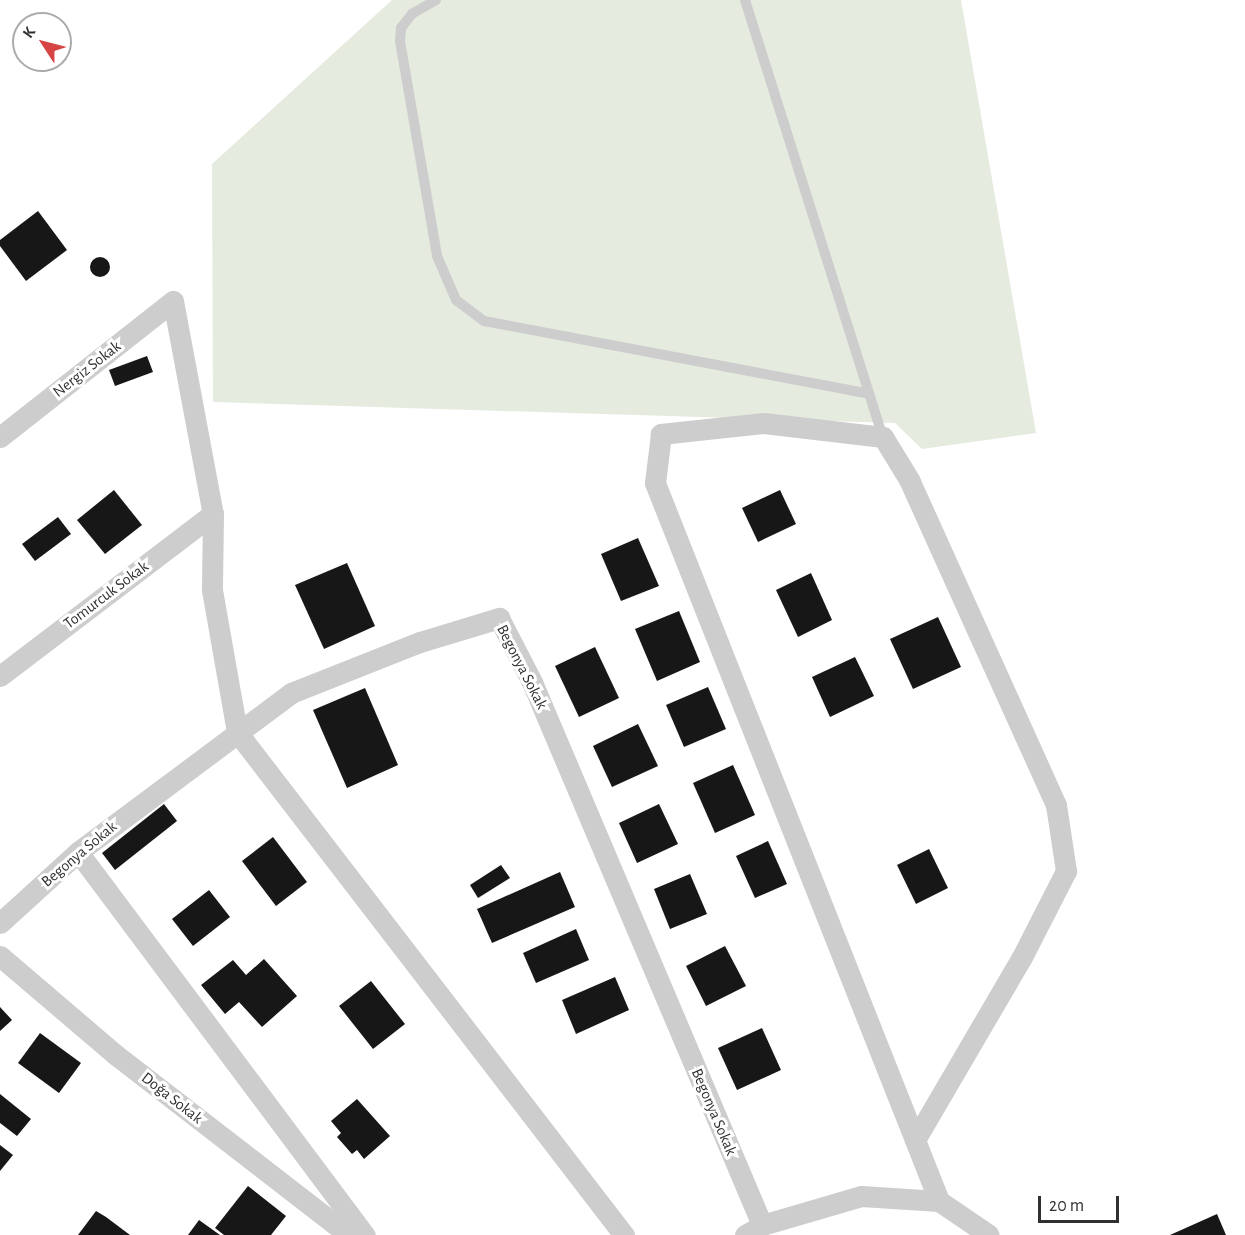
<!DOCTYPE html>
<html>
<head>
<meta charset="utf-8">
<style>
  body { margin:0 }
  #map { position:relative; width:1245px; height:1235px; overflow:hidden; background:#fff; font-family:"Alegreya Sans",sans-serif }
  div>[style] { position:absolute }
  .green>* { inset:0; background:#e5ebdf }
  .building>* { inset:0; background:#171717 }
  .round { border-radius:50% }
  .lane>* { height:10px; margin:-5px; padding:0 5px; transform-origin:5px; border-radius:5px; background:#cdcdcd }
  .street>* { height:21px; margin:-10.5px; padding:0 10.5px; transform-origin:10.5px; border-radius:10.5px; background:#cdcdcd }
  span { translate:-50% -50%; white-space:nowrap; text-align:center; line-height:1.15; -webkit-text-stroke:6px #fff; paint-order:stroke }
  .street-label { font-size:16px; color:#303030 }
  .north { position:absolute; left:12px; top:12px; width:60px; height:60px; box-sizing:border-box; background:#fff; border:2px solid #acacac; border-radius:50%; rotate:306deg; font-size:16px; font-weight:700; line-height:24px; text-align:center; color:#303030 }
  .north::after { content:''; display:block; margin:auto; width:21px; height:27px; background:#d64543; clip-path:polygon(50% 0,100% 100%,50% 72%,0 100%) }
  .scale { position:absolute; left:1038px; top:1196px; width:81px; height:27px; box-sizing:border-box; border:3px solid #303030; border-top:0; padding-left:8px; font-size:18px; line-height:21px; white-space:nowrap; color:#303030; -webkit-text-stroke:4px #fff; paint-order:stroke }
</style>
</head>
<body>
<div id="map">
  <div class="green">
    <div style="clip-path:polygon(392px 0,961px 0,1036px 433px,922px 449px,895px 423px,213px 402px,212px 164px)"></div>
  </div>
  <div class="building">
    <div style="clip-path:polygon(38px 211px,67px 250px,26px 281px,0 246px,0 240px)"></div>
    <div class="round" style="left:90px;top:257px;width:20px;height:20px"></div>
    <div style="clip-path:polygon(147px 356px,153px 372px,115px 386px,109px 370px)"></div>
    <div style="clip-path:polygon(114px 490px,142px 525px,105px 554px,77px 520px)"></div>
    <div style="clip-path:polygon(780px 490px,796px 524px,758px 542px,742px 508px)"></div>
    <div style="clip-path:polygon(58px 517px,71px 534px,35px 561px,22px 544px)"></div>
    <div style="clip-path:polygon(638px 538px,659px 586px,621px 601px,601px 554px)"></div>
    <div style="clip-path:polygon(347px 563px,375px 626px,324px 649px,295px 585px)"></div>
    <div style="clip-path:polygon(811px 573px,832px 620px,798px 637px,776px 590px)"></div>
    <div style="clip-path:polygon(679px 611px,700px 662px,657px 681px,635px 629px)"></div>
    <div style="clip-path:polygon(938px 617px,961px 667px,913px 689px,890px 639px)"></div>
    <div style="clip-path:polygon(595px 647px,619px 698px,579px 717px,555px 666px)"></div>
    <div style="clip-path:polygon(855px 657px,874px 696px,830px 717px,812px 677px)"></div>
    <div style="clip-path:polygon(708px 687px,726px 729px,684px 747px,666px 705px)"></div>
    <div style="clip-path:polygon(365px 688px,398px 765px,347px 788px,313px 710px)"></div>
    <div style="clip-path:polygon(638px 724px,658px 766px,612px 787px,593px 746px)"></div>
    <div style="clip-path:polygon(733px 765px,755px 815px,715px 833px,693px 783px)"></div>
    <div style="clip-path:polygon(164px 804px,177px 821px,115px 870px,102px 853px)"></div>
    <div style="clip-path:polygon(659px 804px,678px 844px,637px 863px,619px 823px)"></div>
    <div style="clip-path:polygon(273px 837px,307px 882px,276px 906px,242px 861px)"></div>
    <div style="clip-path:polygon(768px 841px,787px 884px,755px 898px,736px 856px)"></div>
    <div style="clip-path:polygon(929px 849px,948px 888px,916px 904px,897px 865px)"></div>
    <div style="clip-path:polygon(501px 865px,510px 878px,478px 898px,470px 885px)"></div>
    <div style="clip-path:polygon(560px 872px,575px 907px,492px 943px,477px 909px)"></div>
    <div style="clip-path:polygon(690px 874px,707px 914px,670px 929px,654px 889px)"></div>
    <div style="clip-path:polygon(209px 890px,230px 917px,193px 946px,172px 919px)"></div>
    <div style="clip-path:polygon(576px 929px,589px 960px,536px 983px,523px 953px)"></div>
    <div style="clip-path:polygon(725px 946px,746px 986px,706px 1006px,686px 966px)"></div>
    <div style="clip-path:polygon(264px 959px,297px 996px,262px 1027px,239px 1002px,225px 1014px,201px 985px,233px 960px,246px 975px)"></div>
    <div style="clip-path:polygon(615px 977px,629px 1010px,576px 1034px,562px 1000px)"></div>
    <div style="clip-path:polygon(371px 981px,405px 1024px,373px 1049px,339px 1006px)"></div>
    <div style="clip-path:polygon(0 1007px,12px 1020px,0 1031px)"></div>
    <div style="clip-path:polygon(762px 1028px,781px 1070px,737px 1090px,718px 1048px)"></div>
    <div style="clip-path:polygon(40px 1033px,81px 1063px,59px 1093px,18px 1063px)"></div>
    <div style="clip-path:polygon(0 1094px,31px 1119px,17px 1136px,0 1123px)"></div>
    <div style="clip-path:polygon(357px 1099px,390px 1136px,364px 1159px,357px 1150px,352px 1154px,337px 1137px,341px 1133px,331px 1121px)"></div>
    <div style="clip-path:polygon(0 1145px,13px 1155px,0 1171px)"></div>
    <div style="clip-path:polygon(248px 1186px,286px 1216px,271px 1235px,224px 1235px,215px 1228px)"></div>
    <div style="clip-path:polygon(96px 1211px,106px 1217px,130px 1235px,78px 1235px)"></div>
    <div style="clip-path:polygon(1217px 1214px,1226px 1235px,1170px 1235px)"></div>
    <div style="clip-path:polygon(199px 1220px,220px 1235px,188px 1235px)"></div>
  </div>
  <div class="lane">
    <div style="left:436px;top:0;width:28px;rotate:150deg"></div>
    <div style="left:412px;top:14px;width:18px;rotate:128deg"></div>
    <div style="left:401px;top:28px;width:13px;rotate:94deg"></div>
    <div style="left:400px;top:41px;width:218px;rotate:80.2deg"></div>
    <div style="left:437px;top:256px;width:48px;rotate:66.6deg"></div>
    <div style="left:456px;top:300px;width:35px;rotate:37deg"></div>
    <div style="left:484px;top:321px;width:392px;rotate:10.7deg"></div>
    <div style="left:745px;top:0;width:458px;rotate:72.5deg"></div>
  </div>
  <div class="street">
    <div style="left:0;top:437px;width:220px;rotate:-38.2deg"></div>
    <div style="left:173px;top:301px;width:217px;rotate:79.4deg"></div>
    <div style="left:213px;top:514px;width:76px;rotate:90.8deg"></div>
    <div style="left:212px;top:590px;width:144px;rotate:80deg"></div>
    <div style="left:237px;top:732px;width:635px;rotate:52.43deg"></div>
    <div style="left:0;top:676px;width:268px;rotate:-37.3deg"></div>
    <div style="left:78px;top:852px;width:479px;rotate:53.2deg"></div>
    <div style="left:0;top:923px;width:105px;rotate:-42.3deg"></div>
    <div style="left:78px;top:852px;width:266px;rotate:-36.7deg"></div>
    <div style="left:291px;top:693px;width:139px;rotate:-21.6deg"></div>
    <div style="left:420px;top:642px;width:83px;rotate:-16.9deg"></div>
    <div style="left:499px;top:618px;width:72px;rotate:62.7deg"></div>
    <div style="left:532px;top:682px;width:590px;rotate:67.04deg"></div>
    <div style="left:0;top:956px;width:153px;rotate:40.5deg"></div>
    <div style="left:116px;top:1055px;width:294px;rotate:37.7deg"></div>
    <div style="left:915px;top:1140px;width:212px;rotate:-59.7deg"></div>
    <div style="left:1022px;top:957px;width:97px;rotate:-62.9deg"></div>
    <div style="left:1066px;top:871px;width:67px;rotate:-98.6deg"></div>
    <div style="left:1056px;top:805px;width:355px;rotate:-114.3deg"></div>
    <div style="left:910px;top:481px;width:52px;rotate:-121.5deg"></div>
    <div style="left:883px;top:437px;width:120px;rotate:-173.3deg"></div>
    <div style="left:764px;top:423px;width:104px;rotate:173.9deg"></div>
    <div style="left:661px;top:434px;width:49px;rotate:97deg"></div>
    <div style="left:655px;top:483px;width:707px;rotate:68.41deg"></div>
    <div style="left:915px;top:1140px;width:66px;rotate:68.5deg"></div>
    <div style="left:939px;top:1201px;width:60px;rotate:34.2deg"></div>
    <div style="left:745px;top:1235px;width:20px;rotate:-30deg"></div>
    <div style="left:762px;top:1225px;width:103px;rotate:-16.3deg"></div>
    <div style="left:861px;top:1196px;width:78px;rotate:3.7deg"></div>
  </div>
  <div class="street-label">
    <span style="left:87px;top:369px;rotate:-38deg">Nergiz Sokak</span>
    <span style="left:106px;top:595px;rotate:-37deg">Tomurcuk Sokak</span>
    <span style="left:522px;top:667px;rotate:63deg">Begonya Sokak</span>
    <span style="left:79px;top:854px;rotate:-40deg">Begonya Sokak</span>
    <span style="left:172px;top:1098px;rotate:38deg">Doğa Sokak</span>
    <span style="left:714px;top:1112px;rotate:67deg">Begonya Sokak</span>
  </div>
  <div class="north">K</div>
  <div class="scale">20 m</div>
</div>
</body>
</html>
